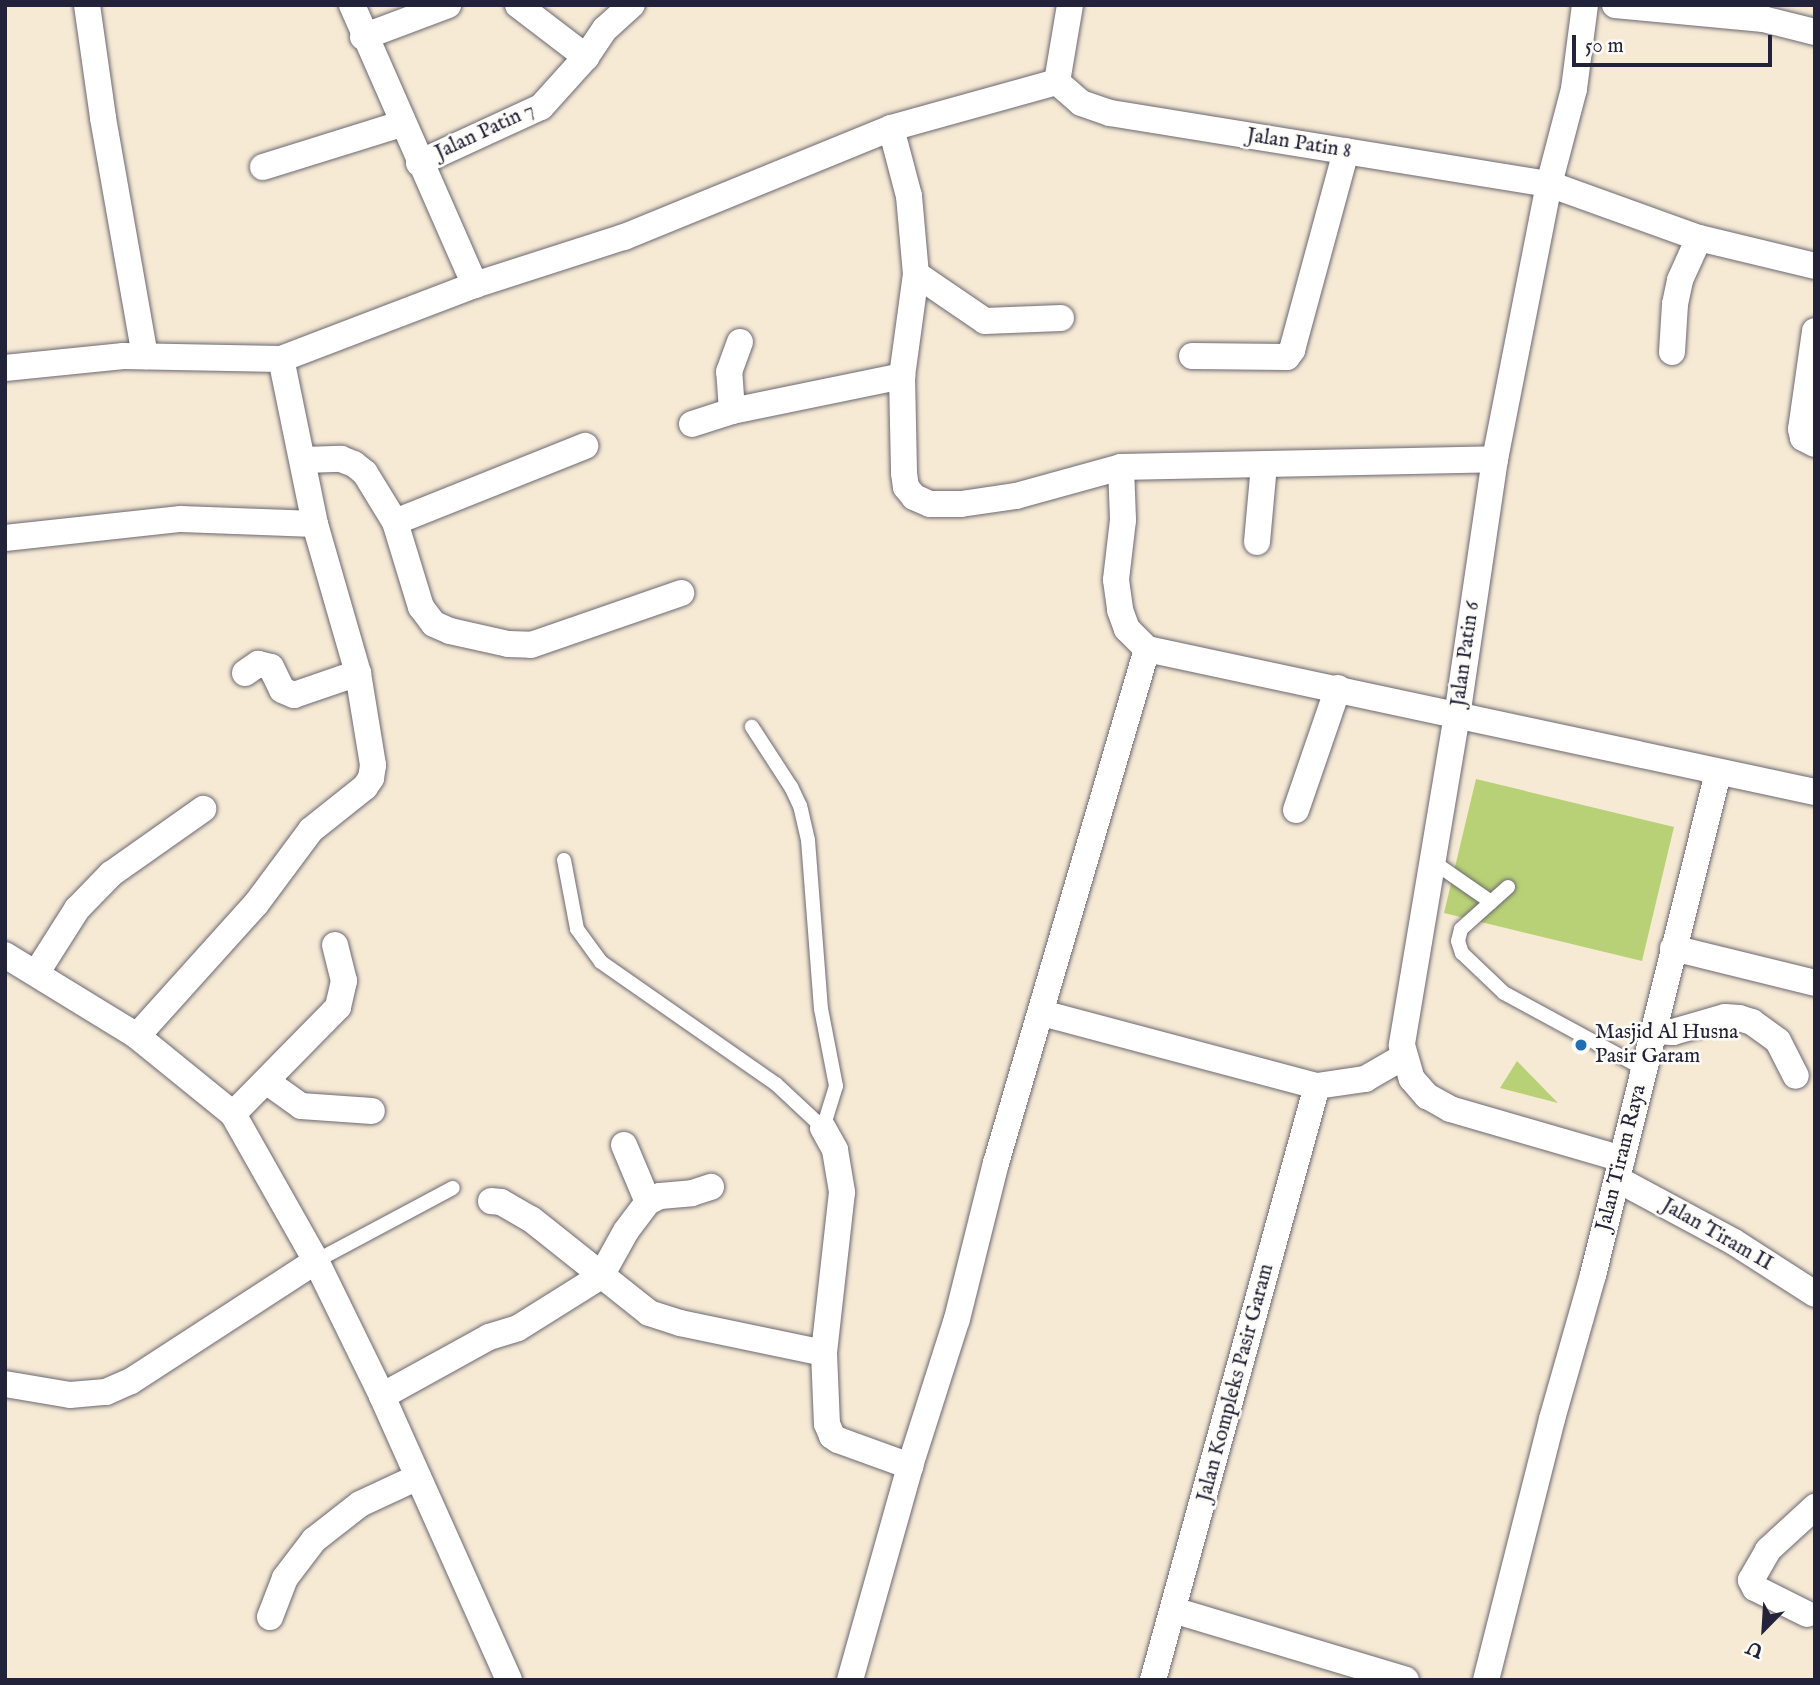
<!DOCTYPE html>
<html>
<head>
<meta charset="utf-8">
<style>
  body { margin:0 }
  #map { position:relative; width:1820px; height:1685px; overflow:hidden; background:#f6ead5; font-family:"IM FELL English",serif }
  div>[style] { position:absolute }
  .green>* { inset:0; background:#b9d176 }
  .roads { filter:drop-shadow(0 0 2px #6c6871) drop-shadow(0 0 2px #6c6871) }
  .service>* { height:14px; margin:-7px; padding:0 7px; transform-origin:7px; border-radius:7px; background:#fff }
  .minor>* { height:26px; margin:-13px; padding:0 13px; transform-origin:13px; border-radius:13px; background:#fff }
  .dots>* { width:19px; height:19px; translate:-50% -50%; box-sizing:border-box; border:4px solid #fdfcf7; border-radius:50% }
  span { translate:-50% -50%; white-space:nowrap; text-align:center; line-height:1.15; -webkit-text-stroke:5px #fdfcf7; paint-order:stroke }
  .street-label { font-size:21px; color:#22223b }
  .poi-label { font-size:21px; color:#22223b }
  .left { translate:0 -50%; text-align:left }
  .frame { position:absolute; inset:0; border:7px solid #22223b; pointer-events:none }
  .north { position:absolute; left:1729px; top:1594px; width:70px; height:70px; -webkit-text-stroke:5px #fdfcf7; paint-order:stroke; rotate:204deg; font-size:19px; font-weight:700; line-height:28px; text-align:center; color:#22223b }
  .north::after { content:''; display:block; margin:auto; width:24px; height:32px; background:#22223b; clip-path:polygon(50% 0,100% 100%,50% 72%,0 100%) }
  .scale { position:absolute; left:1572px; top:35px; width:200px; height:32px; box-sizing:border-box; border:4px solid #22223b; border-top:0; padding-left:9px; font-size:21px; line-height:24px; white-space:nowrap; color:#22223b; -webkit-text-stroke:5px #fdfcf7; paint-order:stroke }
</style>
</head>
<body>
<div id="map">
  <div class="green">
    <div style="clip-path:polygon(1476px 779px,1674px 827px,1642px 961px,1444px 913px)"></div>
    <div style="clip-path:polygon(1517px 1061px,1558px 1103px,1500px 1088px)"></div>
  </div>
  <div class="roads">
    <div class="service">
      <div style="left:564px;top:860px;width:70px;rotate:79.3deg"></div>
      <div style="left:577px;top:929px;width:41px;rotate:54deg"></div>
      <div style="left:601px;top:962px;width:213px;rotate:34.9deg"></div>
      <div style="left:776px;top:1084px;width:64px;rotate:43.1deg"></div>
      <div style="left:823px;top:1128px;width:44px;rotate:-72.8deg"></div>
      <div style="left:836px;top:1086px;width:78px;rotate:-101deg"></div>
      <div style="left:821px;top:1009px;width:169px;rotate:-94.4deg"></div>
      <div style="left:808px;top:840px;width:35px;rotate:-103deg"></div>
      <div style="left:800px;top:806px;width:21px;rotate:-115deg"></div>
      <div style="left:791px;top:787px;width:72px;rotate:-123deg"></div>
      <div style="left:1432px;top:861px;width:72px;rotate:34.8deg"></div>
      <div style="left:1508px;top:887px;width:63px;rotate:138.2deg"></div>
      <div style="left:1461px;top:929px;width:12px;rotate:104deg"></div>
      <div style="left:1458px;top:941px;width:13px;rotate:72deg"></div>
      <div style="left:1462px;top:953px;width:58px;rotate:43.6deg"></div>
      <div style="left:1504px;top:993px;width:159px;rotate:28.5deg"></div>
      <div style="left:316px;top:1261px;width:155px;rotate:-28.1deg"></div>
    </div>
    <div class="minor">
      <div style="left:87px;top:5px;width:114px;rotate:81.9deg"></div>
      <div style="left:103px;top:118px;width:242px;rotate:80deg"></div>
      <div style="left:352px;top:5px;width:306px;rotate:66.3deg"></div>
      <div style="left:518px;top:5px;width:86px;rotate:37.4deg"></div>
      <div style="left:1585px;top:5px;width:85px;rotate:97.5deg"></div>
      <div style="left:1574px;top:89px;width:98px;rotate:104.7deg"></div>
      <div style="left:1549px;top:184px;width:280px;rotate:101.1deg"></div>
      <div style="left:1495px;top:459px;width:259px;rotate:98.4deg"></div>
      <div style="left:1457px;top:715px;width:335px;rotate:99.5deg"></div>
      <div style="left:1402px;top:1045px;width:35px;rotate:74deg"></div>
      <div style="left:1412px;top:1079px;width:23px;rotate:49deg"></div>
      <div style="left:1427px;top:1096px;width:26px;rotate:29deg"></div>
      <div style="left:1450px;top:1109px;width:179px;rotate:16.2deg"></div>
      <div style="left:1615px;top:5px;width:149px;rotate:5.4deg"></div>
      <div style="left:1763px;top:19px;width:54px;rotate:14deg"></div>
      <div style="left:363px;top:37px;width:91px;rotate:-20.6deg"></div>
      <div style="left:1057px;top:82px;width:32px;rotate:41deg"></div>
      <div style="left:1081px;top:103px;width:31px;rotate:19deg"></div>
      <div style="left:1110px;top:113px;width:445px;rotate:9.2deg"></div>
      <div style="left:1549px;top:184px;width:159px;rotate:19.8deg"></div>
      <div style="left:1699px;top:238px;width:119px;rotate:13.6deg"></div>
      <div style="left:1057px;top:82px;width:78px;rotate:-80.4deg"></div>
      <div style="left:891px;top:128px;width:70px;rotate:75.2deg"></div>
      <div style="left:909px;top:196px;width:78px;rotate:84.9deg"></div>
      <div style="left:916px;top:274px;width:103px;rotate:97.8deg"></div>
      <div style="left:902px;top:376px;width:97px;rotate:88.8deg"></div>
      <div style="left:904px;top:473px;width:14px;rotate:82deg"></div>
      <div style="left:906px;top:487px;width:13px;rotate:51deg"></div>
      <div style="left:914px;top:497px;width:17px;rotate:24deg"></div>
      <div style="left:930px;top:504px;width:31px"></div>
      <div style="left:961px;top:504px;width:56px;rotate:-8.3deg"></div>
      <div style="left:1016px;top:496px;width:109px;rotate:-15.4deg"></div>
      <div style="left:1121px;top:467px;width:374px;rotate:-1.2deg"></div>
      <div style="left:419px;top:163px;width:134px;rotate:-24.7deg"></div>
      <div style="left:541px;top:107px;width:67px;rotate:-48deg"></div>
      <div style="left:586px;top:57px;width:34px;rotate:-56deg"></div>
      <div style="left:605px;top:29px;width:36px;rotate:-42deg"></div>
      <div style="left:263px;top:167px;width:145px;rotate:-17.3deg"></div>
      <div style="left:916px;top:274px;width:83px;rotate:34.3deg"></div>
      <div style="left:985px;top:321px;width:76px;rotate:-2.3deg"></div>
      <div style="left:1815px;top:331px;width:99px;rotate:98.1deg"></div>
      <div style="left:1801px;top:429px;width:9px;rotate:77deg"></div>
      <div style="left:1803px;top:438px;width:13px;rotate:27deg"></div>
      <div style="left:1672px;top:352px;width:48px;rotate:-86.4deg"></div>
      <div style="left:1675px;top:304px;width:25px;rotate:-78deg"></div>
      <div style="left:1680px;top:280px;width:46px;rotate:-65.7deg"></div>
      <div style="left:1192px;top:356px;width:95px;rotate:0.6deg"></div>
      <div style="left:1287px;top:357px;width:9px;rotate:-54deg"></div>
      <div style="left:1292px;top:350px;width:206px;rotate:-74.8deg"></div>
      <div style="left:5px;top:368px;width:119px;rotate:-5.8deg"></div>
      <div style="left:123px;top:356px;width:158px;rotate:1.1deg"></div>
      <div style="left:281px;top:359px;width:208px;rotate:-20.9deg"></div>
      <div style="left:475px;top:285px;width:157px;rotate:-17.9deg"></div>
      <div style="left:624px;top:237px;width:288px;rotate:-22.2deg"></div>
      <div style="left:891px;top:128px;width:172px;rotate:-15.5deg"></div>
      <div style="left:732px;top:411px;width:39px;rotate:-94deg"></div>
      <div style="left:729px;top:372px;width:32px;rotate:-70deg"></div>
      <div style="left:692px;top:424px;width:42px;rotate:-18deg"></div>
      <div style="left:732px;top:411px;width:174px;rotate:-11.6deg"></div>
      <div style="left:304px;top:460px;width:37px;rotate:-2deg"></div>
      <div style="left:341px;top:459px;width:14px;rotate:21deg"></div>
      <div style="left:354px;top:464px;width:14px;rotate:39deg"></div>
      <div style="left:365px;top:473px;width:57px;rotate:58.5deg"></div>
      <div style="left:395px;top:522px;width:89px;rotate:73deg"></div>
      <div style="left:421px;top:607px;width:21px;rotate:53deg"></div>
      <div style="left:434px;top:624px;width:17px;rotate:24deg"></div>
      <div style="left:450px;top:631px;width:59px;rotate:12.6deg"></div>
      <div style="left:508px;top:644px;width:23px;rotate:2deg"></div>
      <div style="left:531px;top:645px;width:159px;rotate:-19.1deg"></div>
      <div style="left:1121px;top:467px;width:53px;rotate:87.8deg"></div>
      <div style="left:1123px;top:520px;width:60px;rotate:96.7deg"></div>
      <div style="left:1116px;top:580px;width:30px;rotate:82deg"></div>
      <div style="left:1120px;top:610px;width:20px;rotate:70deg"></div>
      <div style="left:1127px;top:629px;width:28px;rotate:45deg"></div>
      <div style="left:1147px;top:649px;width:683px;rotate:12.08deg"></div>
      <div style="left:395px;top:522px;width:205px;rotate:-21.8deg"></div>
      <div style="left:5px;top:538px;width:177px;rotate:-6.2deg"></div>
      <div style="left:181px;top:519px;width:134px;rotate:2.1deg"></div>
      <div style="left:1257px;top:542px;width:77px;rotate:-84.8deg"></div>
      <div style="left:245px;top:673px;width:16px;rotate:-35deg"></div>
      <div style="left:258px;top:664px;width:13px;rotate:13deg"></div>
      <div style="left:271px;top:667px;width:25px;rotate:64deg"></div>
      <div style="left:282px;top:690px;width:13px;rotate:23deg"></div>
      <div style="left:294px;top:695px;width:68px;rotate:-19deg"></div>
      <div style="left:1296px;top:810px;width:129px;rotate:-71deg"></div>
      <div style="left:1673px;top:948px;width:146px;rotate:13.8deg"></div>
      <div style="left:5px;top:955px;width:155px;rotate:31.5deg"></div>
      <div style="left:137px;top:1036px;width:124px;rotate:39.1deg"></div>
      <div style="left:233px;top:1114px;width:169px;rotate:60.5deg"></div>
      <div style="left:316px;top:1261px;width:150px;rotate:63.9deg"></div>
      <div style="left:382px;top:1396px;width:311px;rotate:65.9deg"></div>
      <div style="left:37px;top:972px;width:75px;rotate:-57.6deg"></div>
      <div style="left:77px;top:909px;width:49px;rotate:-45.8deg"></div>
      <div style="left:111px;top:874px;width:113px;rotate:-35.2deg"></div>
      <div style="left:1042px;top:1013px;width:285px;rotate:14.9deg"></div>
      <div style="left:1317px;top:1086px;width:49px;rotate:-8.3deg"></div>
      <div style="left:1365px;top:1079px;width:44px;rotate:-30.1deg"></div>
      <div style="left:1653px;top:1031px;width:20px;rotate:3deg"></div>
      <div style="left:1673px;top:1032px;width:54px;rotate:-16.1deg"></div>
      <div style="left:1725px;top:1017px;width:14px;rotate:4deg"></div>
      <div style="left:1739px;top:1018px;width:14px;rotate:17deg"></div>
      <div style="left:1752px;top:1022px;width:32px;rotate:36deg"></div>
      <div style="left:1778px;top:1041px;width:39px;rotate:63deg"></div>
      <div style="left:137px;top:1036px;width:178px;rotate:-48deg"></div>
      <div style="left:256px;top:904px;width:92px;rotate:-53.4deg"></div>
      <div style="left:311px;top:830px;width:69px;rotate:-38.5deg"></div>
      <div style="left:365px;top:787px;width:11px;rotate:-56deg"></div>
      <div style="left:371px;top:778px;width:13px;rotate:-81deg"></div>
      <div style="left:373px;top:765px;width:93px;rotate:-99.3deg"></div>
      <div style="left:358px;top:673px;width:155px;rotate:-106.1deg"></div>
      <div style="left:315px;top:524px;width:168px;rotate:-101.6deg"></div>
      <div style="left:266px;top:1081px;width:43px;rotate:35.5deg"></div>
      <div style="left:301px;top:1106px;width:71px;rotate:4deg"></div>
      <div style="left:233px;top:1114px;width:150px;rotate:-45.5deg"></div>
      <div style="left:338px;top:1007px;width:27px;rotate:-77deg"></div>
      <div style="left:344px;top:981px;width:37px;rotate:-104deg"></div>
      <div style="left:823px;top:1128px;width:25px;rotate:61deg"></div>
      <div style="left:835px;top:1150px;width:43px;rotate:80.5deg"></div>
      <div style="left:842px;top:1192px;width:162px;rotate:96.4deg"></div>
      <div style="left:824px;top:1353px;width:71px;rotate:87.6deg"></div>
      <div style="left:827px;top:1424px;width:13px;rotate:67deg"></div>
      <div style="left:832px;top:1436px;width:7px;rotate:34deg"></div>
      <div style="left:838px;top:1440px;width:77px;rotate:19.9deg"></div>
      <div style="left:624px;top:1145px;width:62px;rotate:67.2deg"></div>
      <div style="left:1617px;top:1179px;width:133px;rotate:28.3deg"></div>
      <div style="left:1734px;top:1242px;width:96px;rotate:32.7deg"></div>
      <div style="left:491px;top:1201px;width:10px;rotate:6deg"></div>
      <div style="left:501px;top:1202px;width:34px;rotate:30deg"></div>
      <div style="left:531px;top:1219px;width:151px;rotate:38.5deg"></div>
      <div style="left:649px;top:1313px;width:33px;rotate:18deg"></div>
      <div style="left:680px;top:1323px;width:147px;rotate:11.8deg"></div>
      <div style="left:5px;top:1384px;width:66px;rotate:9.6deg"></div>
      <div style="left:70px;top:1395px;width:36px;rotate:-5deg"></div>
      <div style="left:106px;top:1392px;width:27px;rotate:-24deg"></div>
      <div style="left:131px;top:1381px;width:221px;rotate:-33deg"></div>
      <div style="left:382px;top:1396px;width:122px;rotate:-28.9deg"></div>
      <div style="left:489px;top:1337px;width:30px;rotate:-17deg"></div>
      <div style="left:518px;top:1328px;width:98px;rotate:-32.1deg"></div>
      <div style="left:601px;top:1276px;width:51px;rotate:-60.9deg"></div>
      <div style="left:626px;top:1231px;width:36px;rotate:-53deg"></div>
      <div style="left:648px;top:1202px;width:13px;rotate:-27deg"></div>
      <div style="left:660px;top:1196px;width:32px;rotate:-5deg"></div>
      <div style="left:692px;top:1193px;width:20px;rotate:-18deg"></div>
      <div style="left:1173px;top:1610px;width:243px;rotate:16.7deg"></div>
      <div style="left:1807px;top:1614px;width:58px;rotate:-153.4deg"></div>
      <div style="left:1755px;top:1588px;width:9px;rotate:-117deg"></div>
      <div style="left:1751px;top:1580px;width:34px;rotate:-60deg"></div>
      <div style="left:1768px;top:1550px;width:64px;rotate:-42.5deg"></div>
      <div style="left:270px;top:1617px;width:42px;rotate:-69deg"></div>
      <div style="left:285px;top:1578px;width:48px;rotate:-52.7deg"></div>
      <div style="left:314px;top:1540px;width:58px;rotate:-38deg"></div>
      <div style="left:360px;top:1504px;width:64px;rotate:-25deg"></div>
      <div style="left:850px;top:1680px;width:222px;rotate:-74.3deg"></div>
      <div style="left:910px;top:1466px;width:154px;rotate:-72.3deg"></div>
      <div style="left:957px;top:1319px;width:161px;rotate:-76deg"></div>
      <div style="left:996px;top:1163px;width:536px;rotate:-73.63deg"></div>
      <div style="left:1153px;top:1680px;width:616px;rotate:-74.57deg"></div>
      <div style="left:1486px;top:1680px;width:269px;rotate:-75.8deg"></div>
      <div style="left:1552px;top:1419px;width:150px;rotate:-74.1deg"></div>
      <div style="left:1593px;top:1275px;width:517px;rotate:-76.02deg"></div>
    </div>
  </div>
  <div class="dots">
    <div style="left:1581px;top:1045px;background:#1f6fb2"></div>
  </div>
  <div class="street-label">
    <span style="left:485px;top:132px;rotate:-25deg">Jalan Patin 7</span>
    <span style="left:1299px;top:144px;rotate:9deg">Jalan Patin 8</span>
    <span style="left:1466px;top:654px;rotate:-82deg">Jalan Patin 6</span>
    <span style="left:1622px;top:1158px;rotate:-76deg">Jalan Tiram Raya</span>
    <span style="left:1717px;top:1235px;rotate:30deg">Jalan Tiram II</span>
    <span style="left:1236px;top:1383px;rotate:-75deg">Jalan Kompleks Pasir Garam</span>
  </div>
  <div class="poi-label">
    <span class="left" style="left:1595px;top:1045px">Masjid Al Husna<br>Pasir Garam</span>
  </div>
  <div class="frame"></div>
  <div class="north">U</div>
  <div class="scale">50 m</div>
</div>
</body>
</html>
